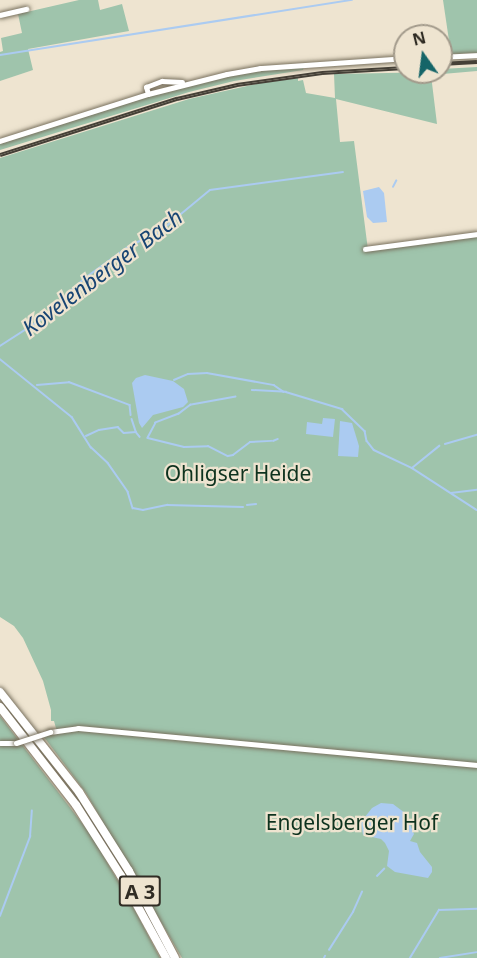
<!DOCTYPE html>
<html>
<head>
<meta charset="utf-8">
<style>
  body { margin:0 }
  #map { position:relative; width:477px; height:958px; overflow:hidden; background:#eee4d0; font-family:"Noto Sans",sans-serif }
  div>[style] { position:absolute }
  .green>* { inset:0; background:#9fc4ac }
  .water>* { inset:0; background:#abcbf1 }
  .stream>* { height:1.5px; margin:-0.75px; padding:0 0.75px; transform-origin:0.75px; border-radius:0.75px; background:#abcbf1 }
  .roads { filter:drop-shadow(0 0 2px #79715e) drop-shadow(0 0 2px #79715e) }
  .minor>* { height:4.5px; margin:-2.25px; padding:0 2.25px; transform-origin:2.25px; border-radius:2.25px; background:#fff }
  .tertiary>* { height:5px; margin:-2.5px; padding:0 2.5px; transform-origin:2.5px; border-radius:2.5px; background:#fff }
  .motorway>* { height:8px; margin:-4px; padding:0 4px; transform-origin:4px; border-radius:4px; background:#fff }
  .rail>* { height:4px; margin-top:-2px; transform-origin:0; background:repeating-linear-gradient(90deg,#eee4d0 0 4.5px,#454037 0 9px); box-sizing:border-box; border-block:2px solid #454037 }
  .bridges { filter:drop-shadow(0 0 2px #79715e) drop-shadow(0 0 2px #79715e) }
  .tertiary-bridge>* { height:5px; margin:-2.5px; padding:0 2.5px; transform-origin:2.5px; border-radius:2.5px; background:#fff }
  span { translate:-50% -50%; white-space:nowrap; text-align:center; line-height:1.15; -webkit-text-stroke:4.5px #eee4d0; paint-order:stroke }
  .shield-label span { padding:2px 4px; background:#eee4d0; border:2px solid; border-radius:4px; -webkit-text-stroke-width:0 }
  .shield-label { font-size:20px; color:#302c24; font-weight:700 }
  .park-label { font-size:21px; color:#0d321e }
  .water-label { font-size:22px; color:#174473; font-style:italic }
  .north { position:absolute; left:393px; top:24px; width:60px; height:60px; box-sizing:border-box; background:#eee4d0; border:2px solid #a29a8b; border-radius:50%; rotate:346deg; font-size:16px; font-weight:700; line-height:24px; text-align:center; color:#302c24 }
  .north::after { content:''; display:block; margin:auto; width:21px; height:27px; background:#156568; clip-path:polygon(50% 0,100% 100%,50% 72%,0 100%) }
</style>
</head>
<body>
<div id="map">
  <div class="green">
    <div style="clip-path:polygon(79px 0,98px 0,100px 10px,122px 4px,129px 31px,28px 49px,33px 70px,0 81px,0 52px,3px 51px,1px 38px,22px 33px,18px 14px)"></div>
    <div style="clip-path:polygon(443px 0,477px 0,477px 53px,451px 54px)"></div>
    <div style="clip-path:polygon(304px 67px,303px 70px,234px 81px,189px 92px,0 150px,0 144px,188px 84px,227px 74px)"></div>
    <div style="clip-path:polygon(477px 67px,477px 71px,431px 75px,437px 124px,336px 99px,340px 142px,354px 141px,368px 250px,477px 236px,477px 958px,182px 958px,86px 793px,44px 737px,57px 732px,54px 721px,51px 721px,51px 710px,43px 681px,23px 638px,14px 626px,0 617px,0 158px,189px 99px,261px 83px,298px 78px,298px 81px,303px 80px,306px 93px,335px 98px,334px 74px,441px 72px,441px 69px)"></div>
    <div style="clip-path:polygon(0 716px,91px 835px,132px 905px,160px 958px,0 958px)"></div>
  </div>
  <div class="water">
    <div style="clip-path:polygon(379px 187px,384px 193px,387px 222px,373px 223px,367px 217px,363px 191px)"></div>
    <div style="clip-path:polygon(145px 375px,173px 381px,184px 389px,188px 402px,183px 407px,153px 415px,142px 428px,139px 423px,132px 383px,136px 378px)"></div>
    <div style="clip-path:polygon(323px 418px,335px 419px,333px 437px,306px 434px,307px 422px,322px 424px)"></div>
    <div style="clip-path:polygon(340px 421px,352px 423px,359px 446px,358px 457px,338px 456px)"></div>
    <div style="clip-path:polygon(381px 803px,393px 804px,405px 813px,414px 834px,410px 841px,417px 843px,420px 852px,432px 867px,432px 872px,428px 878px,395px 872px,387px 866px,389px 851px,385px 843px,381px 839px,363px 835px,361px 822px,372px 808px)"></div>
  </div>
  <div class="stream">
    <div style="left:0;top:55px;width:356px;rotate:-8.9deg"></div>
    <div style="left:393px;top:187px;width:7px;rotate:-63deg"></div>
    <div style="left:0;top:346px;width:74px;rotate:-32.8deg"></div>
    <div style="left:62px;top:306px;width:14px;rotate:-65deg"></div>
    <div style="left:68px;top:293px;width:23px;rotate:-41deg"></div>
    <div style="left:85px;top:278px;width:57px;rotate:-35.7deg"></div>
    <div style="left:131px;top:245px;width:30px;rotate:-24deg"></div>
    <div style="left:158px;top:233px;width:67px;rotate:-39.6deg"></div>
    <div style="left:210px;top:190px;width:134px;rotate:-7.7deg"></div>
    <div style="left:0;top:359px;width:92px;rotate:38.9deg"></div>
    <div style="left:72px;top:417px;width:36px;rotate:58deg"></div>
    <div style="left:91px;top:447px;width:23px;rotate:43deg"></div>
    <div style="left:108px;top:463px;width:35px;rotate:55deg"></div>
    <div style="left:128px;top:492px;width:17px;rotate:73deg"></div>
    <div style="left:133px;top:508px;width:10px;rotate:11deg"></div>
    <div style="left:143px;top:510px;width:25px;rotate:-12deg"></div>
    <div style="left:167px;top:505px;width:76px;rotate:1.5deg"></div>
    <div style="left:174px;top:380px;width:15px;rotate:-23deg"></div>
    <div style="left:188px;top:374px;width:19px;rotate:-3deg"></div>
    <div style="left:207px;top:373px;width:68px;rotate:10.2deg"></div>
    <div style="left:274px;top:385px;width:12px;rotate:35deg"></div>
    <div style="left:37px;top:385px;width:32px;rotate:-5deg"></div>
    <div style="left:69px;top:382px;width:65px;rotate:20.7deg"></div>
    <div style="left:130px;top:405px;width:10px;rotate:84deg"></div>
    <div style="left:252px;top:390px;width:34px;rotate:3deg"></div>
    <div style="left:286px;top:392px;width:59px;rotate:16.9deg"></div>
    <div style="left:342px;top:409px;width:32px;rotate:44deg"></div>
    <div style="left:365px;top:431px;width:10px;rotate:79deg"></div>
    <div style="left:367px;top:441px;width:11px;rotate:52deg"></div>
    <div style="left:374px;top:450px;width:42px;rotate:25.3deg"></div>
    <div style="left:412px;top:468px;width:77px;rotate:32.9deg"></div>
    <div style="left:236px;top:397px;width:46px;rotate:169.9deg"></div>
    <div style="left:191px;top:405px;width:15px;rotate:143deg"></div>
    <div style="left:179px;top:414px;width:25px;rotate:159deg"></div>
    <div style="left:156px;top:423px;width:17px;rotate:118deg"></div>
    <div style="left:148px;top:438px;width:37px;rotate:14deg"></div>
    <div style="left:184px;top:447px;width:24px;rotate:-2deg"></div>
    <div style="left:208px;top:446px;width:22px;rotate:27deg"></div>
    <div style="left:228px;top:456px;width:5px;rotate:-11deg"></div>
    <div style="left:233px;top:455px;width:21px;rotate:-37deg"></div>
    <div style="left:250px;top:442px;width:21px;rotate:-3deg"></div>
    <div style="left:132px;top:419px;width:13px;rotate:72deg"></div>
    <div style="left:86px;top:436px;width:14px;rotate:-25deg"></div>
    <div style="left:99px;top:430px;width:19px;rotate:-9deg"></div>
    <div style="left:118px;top:427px;width:8px;rotate:45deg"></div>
    <div style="left:124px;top:433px;width:12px;rotate:-5deg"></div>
    <div style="left:136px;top:432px;width:6px;rotate:51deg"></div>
    <div style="left:273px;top:441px;width:5px;rotate:-22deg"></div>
    <div style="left:445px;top:444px;width:33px;rotate:-16deg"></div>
    <div style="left:412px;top:468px;width:35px;rotate:-39deg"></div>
    <div style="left:451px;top:493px;width:26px;rotate:-7deg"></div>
    <div style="left:247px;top:505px;width:9px;rotate:-6deg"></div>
    <div style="left:377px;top:876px;width:10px;rotate:-45deg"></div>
    <div style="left:0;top:916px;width:85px;rotate:-69.2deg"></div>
    <div style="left:30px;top:837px;width:26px;rotate:-86deg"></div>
    <div style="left:329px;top:950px;width:45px;rotate:-57.7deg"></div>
    <div style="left:353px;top:912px;width:22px;rotate:-66deg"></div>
    <div style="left:324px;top:958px;width:2px;rotate:-63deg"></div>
    <div style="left:410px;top:958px;width:56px;rotate:-58.9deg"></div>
    <div style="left:439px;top:910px;width:38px;rotate:-2deg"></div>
    <div style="left:440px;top:958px;width:37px;rotate:-9deg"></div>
  </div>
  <div class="roads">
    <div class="minor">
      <div style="left:0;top:15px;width:27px;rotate:-13deg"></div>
      <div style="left:441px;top:57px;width:36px;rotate:-3deg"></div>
      <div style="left:148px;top:94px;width:7px;rotate:-106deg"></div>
      <div style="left:146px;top:87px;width:17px;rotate:-21deg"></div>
      <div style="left:162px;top:81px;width:20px;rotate:3deg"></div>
      <div style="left:0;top:141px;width:155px;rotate:-17.6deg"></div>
      <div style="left:148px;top:94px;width:81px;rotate:-14.2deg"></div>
      <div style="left:227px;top:74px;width:34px;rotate:-10deg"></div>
      <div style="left:260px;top:68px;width:145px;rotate:-3.9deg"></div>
      <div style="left:365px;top:249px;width:113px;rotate:-7.6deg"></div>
    </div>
    <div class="tertiary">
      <div style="left:50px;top:732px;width:28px;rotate:-8deg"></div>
      <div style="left:78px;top:728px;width:401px;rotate:5.3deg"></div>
      <div style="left:0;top:743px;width:16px"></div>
    </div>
    <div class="motorway">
      <div style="left:0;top:692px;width:127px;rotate:51.7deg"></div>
      <div style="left:79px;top:792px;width:93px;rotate:57.7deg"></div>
      <div style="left:129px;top:871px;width:98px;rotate:62.1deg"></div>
      <div style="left:0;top:707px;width:124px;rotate:52.2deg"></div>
      <div style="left:76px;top:805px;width:84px;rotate:57.6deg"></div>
      <div style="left:121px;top:876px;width:94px;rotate:61.2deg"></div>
    </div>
  </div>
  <div class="rail">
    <div style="left:441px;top:64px;width:36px;rotate:-3deg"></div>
    <div style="left:0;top:155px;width:186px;rotate:-17.6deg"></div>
    <div style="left:177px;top:99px;width:62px;rotate:-13.1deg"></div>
    <div style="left:237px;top:85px;width:86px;rotate:-8deg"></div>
    <div style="left:322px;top:73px;width:83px;rotate:-3.4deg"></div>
  </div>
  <div class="bridges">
    <div class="tertiary-bridge">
      <div style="left:16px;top:743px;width:36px;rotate:-18deg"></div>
    </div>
  </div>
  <div class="shield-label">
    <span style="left:140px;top:891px">A 3</span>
  </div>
  <div class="park-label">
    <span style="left:238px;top:473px">Ohligser Heide</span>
    <span style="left:352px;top:822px">Engelsberger Hof</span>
  </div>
  <div class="water-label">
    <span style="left:102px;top:272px;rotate:-37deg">Kovelenberger Bach</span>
  </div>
  <div class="north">N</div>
</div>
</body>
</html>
